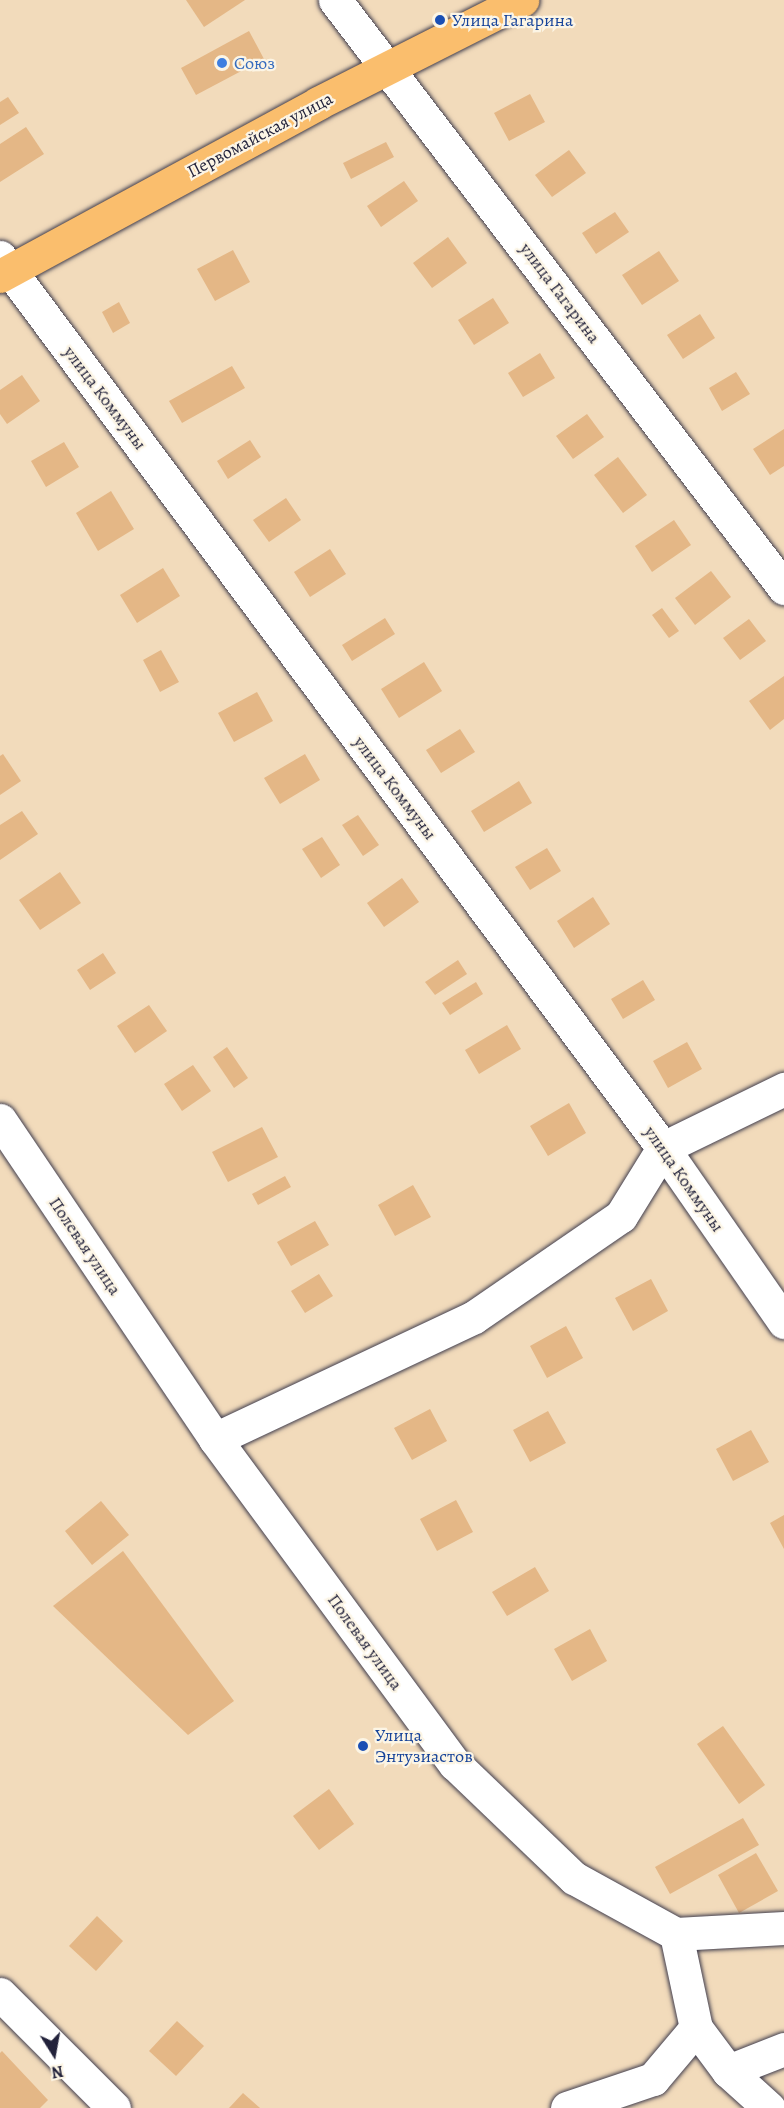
<!DOCTYPE html>
<html>
<head>
<meta charset="utf-8">
<style>
  body { margin:0 }
  #map { position:relative; width:784px; height:2108px; overflow:hidden; background:#f2dbbb; font-family:Alegreya,serif }
  div>[style] { position:absolute }
  .building>* { inset:0; background:#e4b786 }
  .roads { filter:drop-shadow(0 0 2px #413e4e) drop-shadow(0 0 2px #413e4e) }
  .minor>* { height:33px; margin:-16.5px; padding:0 16.5px; transform-origin:16.5px; border-radius:16.5px; background:#fff }
  .major>* { height:33px; margin:-16.5px; padding:0 16.5px; transform-origin:16.5px; border-radius:16.5px; background:#fabe6d }
  .dots>* { width:16px; height:16px; translate:-50% -50%; box-sizing:border-box; border:3px solid #fcf5e5; border-radius:50% }
  span { translate:-50% -50%; white-space:nowrap; text-align:center; line-height:1.15; -webkit-text-stroke:4.5px #fcf5e5; paint-order:stroke }
  .transit-label { font-size:18px; color:#164399 }
  .left { translate:0 -50%; text-align:left }
  .shop-label { font-size:18px; color:#366cbe }
  .street-label { font-size:18px; color:#22223b }
  .north { position:absolute; left:24px; top:2024px; width:60px; height:60px; -webkit-text-stroke:4px #fcf5e5; paint-order:stroke; rotate:169deg; font-size:16px; font-weight:700; line-height:24px; text-align:center; color:#22223b }
  .north::after { content:''; display:block; margin:auto; width:21px; height:27px; background:#22223b; clip-path:polygon(50% 0,100% 100%,50% 72%,0 100%) }
</style>
</head>
<body>
<div id="map">
  <div class="building">
    <div style="clip-path:polygon(186px 0,245px 0,204px 27px)"></div>
    <div style="clip-path:polygon(249px 31px,264px 59px,196px 95px,181px 68px)"></div>
    <div style="clip-path:polygon(530px 94px,545px 122px,509px 141px,494px 113px)"></div>
    <div style="clip-path:polygon(8px 97px,19px 113px,0 125px,0 102px)"></div>
    <div style="clip-path:polygon(26px 127px,44px 154px,0 182px,0 144px)"></div>
    <div style="clip-path:polygon(386px 142px,394px 157px,351px 179px,343px 163px)"></div>
    <div style="clip-path:polygon(569px 150px,586px 173px,552px 197px,535px 175px)"></div>
    <div style="clip-path:polygon(404px 181px,418px 201px,381px 227px,367px 206px)"></div>
    <div style="clip-path:polygon(615px 212px,629px 232px,596px 254px,582px 233px)"></div>
    <div style="clip-path:polygon(448px 237px,467px 263px,432px 288px,413px 263px)"></div>
    <div style="clip-path:polygon(233px 250px,250px 282px,215px 301px,197px 269px)"></div>
    <div style="clip-path:polygon(659px 251px,679px 281px,642px 305px,622px 275px)"></div>
    <div style="clip-path:polygon(493px 298px,509px 323px,474px 345px,458px 320px)"></div>
    <div style="clip-path:polygon(119px 302px,130px 323px,113px 333px,102px 312px)"></div>
    <div style="clip-path:polygon(700px 314px,715px 338px,683px 359px,667px 335px)"></div>
    <div style="clip-path:polygon(540px 353px,555px 378px,523px 397px,508px 373px)"></div>
    <div style="clip-path:polygon(232px 366px,245px 388px,182px 423px,169px 401px)"></div>
    <div style="clip-path:polygon(736px 372px,750px 394px,722px 411px,709px 388px)"></div>
    <div style="clip-path:polygon(22px 375px,40px 401px,7px 424px,0 414px,0 390px)"></div>
    <div style="clip-path:polygon(587px 414px,604px 437px,573px 459px,556px 436px)"></div>
    <div style="clip-path:polygon(784px 429px,784px 466px,770px 475px,753px 449px)"></div>
    <div style="clip-path:polygon(250px 440px,261px 457px,228px 479px,217px 461px)"></div>
    <div style="clip-path:polygon(64px 442px,79px 467px,46px 487px,31px 461px)"></div>
    <div style="clip-path:polygon(618px 457px,647px 495px,623px 513px,594px 475px)"></div>
    <div style="clip-path:polygon(111px 491px,134px 529px,98px 551px,76px 513px)"></div>
    <div style="clip-path:polygon(286px 498px,301px 520px,269px 542px,253px 520px)"></div>
    <div style="clip-path:polygon(674px 520px,691px 545px,652px 572px,635px 546px)"></div>
    <div style="clip-path:polygon(330px 549px,346px 574px,310px 597px,294px 572px)"></div>
    <div style="clip-path:polygon(163px 568px,180px 596px,137px 623px,120px 595px)"></div>
    <div style="clip-path:polygon(711px 571px,731px 597px,695px 625px,675px 598px)"></div>
    <div style="clip-path:polygon(662px 608px,679px 631px,669px 638px,652px 615px)"></div>
    <div style="clip-path:polygon(385px 618px,395px 634px,352px 661px,342px 645px)"></div>
    <div style="clip-path:polygon(749px 619px,766px 641px,740px 660px,723px 638px)"></div>
    <div style="clip-path:polygon(161px 650px,179px 682px,160px 692px,143px 660px)"></div>
    <div style="clip-path:polygon(424px 662px,442px 691px,399px 718px,381px 689px)"></div>
    <div style="clip-path:polygon(784px 676px,784px 719px,770px 730px,749px 701px)"></div>
    <div style="clip-path:polygon(257px 692px,273px 721px,234px 742px,218px 713px)"></div>
    <div style="clip-path:polygon(460px 729px,475px 752px,441px 773px,426px 750px)"></div>
    <div style="clip-path:polygon(3px 754px,21px 781px,0 795px,0 756px)"></div>
    <div style="clip-path:polygon(305px 754px,320px 780px,280px 804px,264px 778px)"></div>
    <div style="clip-path:polygon(519px 781px,532px 803px,484px 832px,471px 811px)"></div>
    <div style="clip-path:polygon(22px 811px,38px 834px,0 860px,0 825px)"></div>
    <div style="clip-path:polygon(358px 815px,379px 845px,363px 856px,342px 825px)"></div>
    <div style="clip-path:polygon(322px 837px,340px 865px,321px 878px,302px 849px)"></div>
    <div style="clip-path:polygon(547px 848px,561px 871px,530px 890px,515px 867px)"></div>
    <div style="clip-path:polygon(60px 872px,81px 903px,40px 930px,19px 900px)"></div>
    <div style="clip-path:polygon(402px 878px,419px 902px,384px 927px,367px 903px)"></div>
    <div style="clip-path:polygon(593px 897px,610px 924px,574px 948px,557px 921px)"></div>
    <div style="clip-path:polygon(103px 953px,116px 973px,90px 990px,77px 970px)"></div>
    <div style="clip-path:polygon(458px 960px,467px 974px,435px 995px,425px 982px)"></div>
    <div style="clip-path:polygon(643px 980px,655px 1000px,623px 1019px,611px 999px)"></div>
    <div style="clip-path:polygon(476px 982px,483px 994px,450px 1015px,442px 1003px)"></div>
    <div style="clip-path:polygon(149px 1005px,167px 1031px,135px 1053px,117px 1026px)"></div>
    <div style="clip-path:polygon(507px 1025px,521px 1049px,479px 1074px,465px 1050px)"></div>
    <div style="clip-path:polygon(687px 1042px,702px 1069px,668px 1088px,653px 1061px)"></div>
    <div style="clip-path:polygon(227px 1047px,248px 1078px,234px 1088px,213px 1057px)"></div>
    <div style="clip-path:polygon(193px 1065px,211px 1091px,182px 1111px,164px 1084px)"></div>
    <div style="clip-path:polygon(569px 1103px,586px 1133px,548px 1156px,530px 1126px)"></div>
    <div style="clip-path:polygon(262px 1127px,278px 1157px,228px 1182px,212px 1152px)"></div>
    <div style="clip-path:polygon(285px 1176px,291px 1187px,258px 1205px,252px 1194px)"></div>
    <div style="clip-path:polygon(413px 1185px,431px 1217px,395px 1236px,378px 1205px)"></div>
    <div style="clip-path:polygon(315px 1221px,329px 1245px,291px 1266px,277px 1242px)"></div>
    <div style="clip-path:polygon(319px 1274px,333px 1296px,305px 1313px,291px 1291px)"></div>
    <div style="clip-path:polygon(651px 1279px,668px 1311px,633px 1331px,615px 1298px)"></div>
    <div style="clip-path:polygon(566px 1326px,583px 1358px,547px 1378px,530px 1346px)"></div>
    <div style="clip-path:polygon(430px 1409px,447px 1441px,412px 1460px,394px 1428px)"></div>
    <div style="clip-path:polygon(548px 1411px,566px 1443px,530px 1462px,513px 1430px)"></div>
    <div style="clip-path:polygon(751px 1430px,769px 1462px,733px 1481px,716px 1449px)"></div>
    <div style="clip-path:polygon(456px 1500px,473px 1532px,437px 1551px,420px 1519px)"></div>
    <div style="clip-path:polygon(101px 1501px,129px 1535px,92px 1565px,65px 1531px)"></div>
    <div style="clip-path:polygon(784px 1515px,784px 1549px,770px 1523px)"></div>
    <div style="clip-path:polygon(123px 1551px,234px 1701px,188px 1735px,53px 1606px)"></div>
    <div style="clip-path:polygon(535px 1567px,549px 1591px,507px 1616px,492px 1592px)"></div>
    <div style="clip-path:polygon(590px 1629px,607px 1661px,572px 1681px,554px 1649px)"></div>
    <div style="clip-path:polygon(723px 1726px,765px 1785px,739px 1804px,697px 1744px)"></div>
    <div style="clip-path:polygon(329px 1789px,354px 1824px,319px 1850px,293px 1816px)"></div>
    <div style="clip-path:polygon(743px 1818px,759px 1845px,670px 1894px,655px 1867px)"></div>
    <div style="clip-path:polygon(756px 1853px,778px 1891px,739px 1913px,718px 1875px)"></div>
    <div style="clip-path:polygon(97px 1916px,123px 1941px,96px 1971px,69px 1946px)"></div>
    <div style="clip-path:polygon(177px 2021px,204px 2046px,176px 2076px,149px 2051px)"></div>
    <div style="clip-path:polygon(2px 2051px,48px 2100px,40px 2108px,0 2108px,0 2053px)"></div>
    <div style="clip-path:polygon(243px 2093px,260px 2108px,229px 2108px)"></div>
  </div>
  <div class="roads">
    <div class="minor">
      <div style="left:335px;top:0;width:740px;rotate:52.63deg"></div>
      <div style="left:0;top:257px;width:1111px;rotate:53.35deg"></div>
      <div style="left:663px;top:1148px;width:212px;rotate:55.2deg"></div>
      <div style="left:0;top:1120px;width:385px;rotate:56deg"></div>
      <div style="left:215px;top:1439px;width:404px;rotate:53.6deg"></div>
      <div style="left:455px;top:1764px;width:165px;rotate:43.8deg"></div>
      <div style="left:574px;top:1878px;width:116px;rotate:28.8deg"></div>
      <div style="left:676px;top:1934px;width:96px;rotate:78deg"></div>
      <div style="left:696px;top:2028px;width:54px;rotate:53.3deg"></div>
      <div style="left:728px;top:2071px;width:55px;rotate:42.1deg"></div>
      <div style="left:215px;top:1439px;width:286px;rotate:-25.2deg"></div>
      <div style="left:474px;top:1317px;width:178px;rotate:-34.5deg"></div>
      <div style="left:621px;top:1216px;width:80px;rotate:-58.3deg"></div>
      <div style="left:663px;top:1148px;width:135px;rotate:-26deg"></div>
      <div style="left:676px;top:1934px;width:108px;rotate:-3.2deg"></div>
      <div style="left:0;top:1994px;width:161px;rotate:45deg"></div>
      <div style="left:728px;top:2071px;width:60px;rotate:-21.4deg"></div>
      <div style="left:567px;top:2108px;width:91px;rotate:-18.6deg"></div>
      <div style="left:653px;top:2079px;width:67px;rotate:-49.9deg"></div>
    </div>
    <div class="major">
      <div style="left:0;top:276px;width:362px;rotate:-28.5deg"></div>
      <div style="left:318px;top:103px;width:229px;rotate:-26.8deg"></div>
    </div>
  </div>
  <div class="dots">
    <div style="left:440px;top:20px;background:#1a4fb4"></div>
    <div style="left:222px;top:63px;background:#3f7fe0"></div>
    <div style="left:363px;top:1746px;background:#1a4fb4"></div>
  </div>
  <div class="transit-label">
    <span class="left" style="left:452px;top:20px">Улица Гагарина</span>
    <span class="left" style="left:375px;top:1746px">Улица<br>Энтузиастов</span>
  </div>
  <div class="shop-label">
    <span class="left" style="left:234px;top:63px">Союз</span>
  </div>
  <div class="street-label">
    <span style="left:260px;top:135px;rotate:-28deg">Первомайская улица</span>
    <span style="left:560px;top:293px;rotate:53deg">улица Гагарина</span>
    <span style="left:105px;top:398px;rotate:53deg">улица Коммуны</span>
    <span style="left:395px;top:788px;rotate:53deg">улица Коммуны</span>
    <span style="left:684px;top:1179px;rotate:55deg">улица Коммуны</span>
    <span style="left:85px;top:1246px;rotate:56deg">Полевая улица</span>
    <span style="left:365px;top:1642px;rotate:54deg">Полевая улица</span>
  </div>
  <div class="north">N</div>
</div>
</body>
</html>
